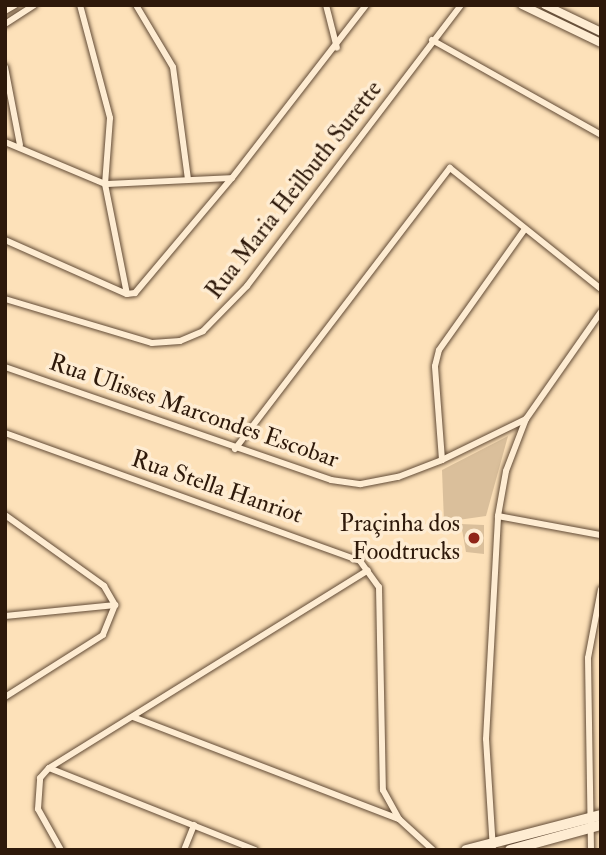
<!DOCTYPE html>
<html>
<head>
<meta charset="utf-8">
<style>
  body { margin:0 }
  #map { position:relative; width:606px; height:855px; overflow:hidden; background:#fde1b9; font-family:"IM FELL Double Pica",serif }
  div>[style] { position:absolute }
  .green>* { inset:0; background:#dabf9b }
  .roads { filter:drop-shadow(0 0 2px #624b36) drop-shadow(0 0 2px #624b36) }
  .minor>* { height:6px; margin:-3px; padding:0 3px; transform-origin:3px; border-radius:3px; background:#feecd2 }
  .tertiary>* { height:8px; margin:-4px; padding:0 4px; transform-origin:4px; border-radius:4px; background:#feecd2 }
  .secondary>* { height:10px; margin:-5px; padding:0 5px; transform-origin:5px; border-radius:5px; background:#feecd2 }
  .dots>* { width:19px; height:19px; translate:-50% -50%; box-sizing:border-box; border:4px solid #feecd2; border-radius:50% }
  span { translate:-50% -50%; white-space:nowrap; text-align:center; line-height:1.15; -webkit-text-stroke:7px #feecd2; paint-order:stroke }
  .street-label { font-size:24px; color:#2e190a }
  .poi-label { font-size:24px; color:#2e190a }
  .right { translate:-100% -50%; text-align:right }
  .frame { position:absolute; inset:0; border:7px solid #2e190a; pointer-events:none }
</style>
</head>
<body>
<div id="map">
  <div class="green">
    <div style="clip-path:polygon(508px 436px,486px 516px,444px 522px,442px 470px)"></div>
    <div style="clip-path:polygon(461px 524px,484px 525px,484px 554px,466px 552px)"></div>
  </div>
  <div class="roads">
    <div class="minor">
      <div style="left:80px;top:5px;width:117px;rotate:75.1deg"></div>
      <div style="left:110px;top:118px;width:66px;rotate:94.3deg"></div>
      <div style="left:105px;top:184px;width:112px;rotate:78.7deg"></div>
      <div style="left:136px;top:5px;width:72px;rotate:59.2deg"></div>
      <div style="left:173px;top:67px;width:113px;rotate:82.4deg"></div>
      <div style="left:326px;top:5px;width:44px;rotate:75.7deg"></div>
      <div style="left:5px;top:11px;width:12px;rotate:-31deg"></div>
      <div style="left:5px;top:24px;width:35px;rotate:-33deg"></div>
      <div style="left:432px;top:40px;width:194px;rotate:29.3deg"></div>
      <div style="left:5px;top:67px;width:79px;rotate:79.1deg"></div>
      <div style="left:5px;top:142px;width:108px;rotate:22.8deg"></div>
      <div style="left:105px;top:184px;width:127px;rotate:-2.7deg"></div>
      <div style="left:5px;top:240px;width:133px;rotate:23.9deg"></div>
      <div style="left:127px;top:294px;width:8px;rotate:-7deg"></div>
      <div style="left:135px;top:293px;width:150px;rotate:-49.9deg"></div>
      <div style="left:232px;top:178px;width:219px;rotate:-52.2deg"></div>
      <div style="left:5px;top:299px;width:153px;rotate:16.7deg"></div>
      <div style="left:152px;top:343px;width:28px;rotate:-4deg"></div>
      <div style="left:180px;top:341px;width:25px;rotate:-23deg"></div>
      <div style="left:203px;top:331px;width:63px;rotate:-45.6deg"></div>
      <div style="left:247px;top:286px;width:353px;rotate:-52.7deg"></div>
      <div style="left:5px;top:367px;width:345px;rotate:19.1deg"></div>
      <div style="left:331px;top:480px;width:30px;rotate:8deg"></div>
      <div style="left:361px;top:484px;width:38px;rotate:-11deg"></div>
      <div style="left:398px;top:477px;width:47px;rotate:-21.1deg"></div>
      <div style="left:442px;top:460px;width:93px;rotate:-26deg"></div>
      <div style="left:5px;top:433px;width:377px;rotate:19.8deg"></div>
      <div style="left:360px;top:561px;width:32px;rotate:54deg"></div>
      <div style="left:379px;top:587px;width:203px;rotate:88.9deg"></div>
      <div style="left:383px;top:790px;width:33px;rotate:61deg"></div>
      <div style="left:235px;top:449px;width:354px;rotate:-52.6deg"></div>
      <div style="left:450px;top:168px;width:193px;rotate:38.7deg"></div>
      <div style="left:442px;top:460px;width:94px;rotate:-94.3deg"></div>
      <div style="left:435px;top:366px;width:16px;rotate:-76deg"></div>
      <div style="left:439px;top:350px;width:148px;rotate:-54.6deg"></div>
      <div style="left:5px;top:515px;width:122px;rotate:35.6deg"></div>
      <div style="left:104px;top:586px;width:22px;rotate:60deg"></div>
      <div style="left:115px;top:605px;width:32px;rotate:112deg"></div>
      <div style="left:103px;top:635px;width:116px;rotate:147.7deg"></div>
      <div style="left:498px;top:516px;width:105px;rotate:10.5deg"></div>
      <div style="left:5px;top:616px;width:111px;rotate:-5.7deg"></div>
      <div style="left:133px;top:717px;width:285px;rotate:21deg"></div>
      <div style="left:399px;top:819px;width:46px;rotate:42.4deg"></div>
      <div style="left:49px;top:768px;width:222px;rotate:21.7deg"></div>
      <div style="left:61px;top:850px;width:47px;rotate:-119.3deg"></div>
      <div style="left:38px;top:809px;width:31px;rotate:-86deg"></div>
      <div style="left:40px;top:778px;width:13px;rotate:-48deg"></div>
      <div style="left:49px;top:768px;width:375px;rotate:-31.8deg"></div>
      <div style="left:184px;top:850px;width:27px;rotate:-68deg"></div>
      <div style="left:493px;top:850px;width:111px;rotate:-93.6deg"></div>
      <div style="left:486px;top:739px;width:223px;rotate:-86.9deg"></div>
      <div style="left:498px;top:516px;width:46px;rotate:-79.9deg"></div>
      <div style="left:506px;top:471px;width:56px;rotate:-69deg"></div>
      <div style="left:526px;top:419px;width:131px;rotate:-55deg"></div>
      <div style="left:591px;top:850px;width:192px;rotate:-90.9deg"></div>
      <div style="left:588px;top:658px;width:70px;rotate:-79.3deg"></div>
    </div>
    <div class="tertiary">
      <div style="left:522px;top:5px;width:88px;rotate:25.7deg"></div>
      <div style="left:545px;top:5px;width:62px;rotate:25.7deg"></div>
    </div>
    <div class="secondary">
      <div style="left:466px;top:850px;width:139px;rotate:-14.5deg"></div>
      <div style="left:510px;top:850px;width:94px;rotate:-15.4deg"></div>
    </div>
  </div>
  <div class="dots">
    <div style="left:474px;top:538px;background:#8f2418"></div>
  </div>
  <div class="street-label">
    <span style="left:294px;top:190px;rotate:-52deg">Rua Maria Heilbuth Surette</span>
    <span style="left:194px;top:411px;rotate:19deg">Rua Ulisses Marcondes Escobar</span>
    <span style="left:217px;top:487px;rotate:19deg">Rua Stella Hanriot</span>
  </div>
  <div class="poi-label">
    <span class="right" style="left:460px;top:538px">Praçinha dos<br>Foodtrucks</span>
  </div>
  <div class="frame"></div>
</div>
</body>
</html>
